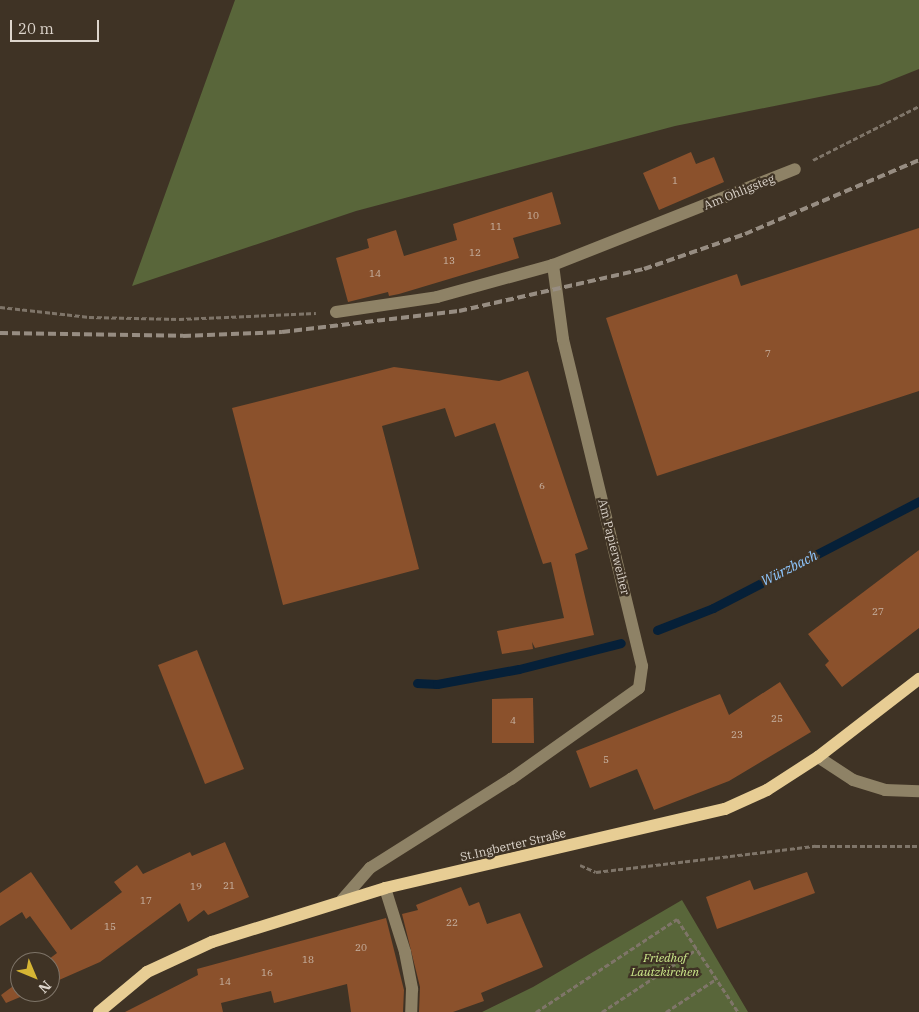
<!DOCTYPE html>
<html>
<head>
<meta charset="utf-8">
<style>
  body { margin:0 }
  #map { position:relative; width:919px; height:1012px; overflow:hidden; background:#3f3325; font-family:"IBM Plex Serif",serif }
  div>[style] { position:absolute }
  .green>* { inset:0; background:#59663a }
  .stream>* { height:9px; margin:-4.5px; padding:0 4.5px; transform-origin:4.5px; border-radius:4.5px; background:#062038 }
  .building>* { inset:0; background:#8b512c }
  .path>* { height:3px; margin-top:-1.5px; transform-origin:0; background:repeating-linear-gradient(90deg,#7f7569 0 5px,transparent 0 7.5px) }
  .minor>* { height:12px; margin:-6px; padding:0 6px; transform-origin:6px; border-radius:6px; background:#8e8266 }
  .major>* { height:12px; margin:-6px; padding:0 6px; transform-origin:6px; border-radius:6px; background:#e7cd94 }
  .rail>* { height:4px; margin-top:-2px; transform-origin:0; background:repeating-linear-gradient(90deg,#978d82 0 8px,transparent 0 12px) }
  span { translate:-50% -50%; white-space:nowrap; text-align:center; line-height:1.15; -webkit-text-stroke:4.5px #3f3325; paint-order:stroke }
  .number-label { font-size:10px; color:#c8b4a4 }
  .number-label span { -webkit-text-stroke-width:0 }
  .street-label { font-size:12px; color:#ddd5cc }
  .park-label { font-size:12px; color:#cde98b; font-style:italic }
  .water-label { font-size:14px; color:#8fc7ff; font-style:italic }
  .north { position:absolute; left:10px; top:952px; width:50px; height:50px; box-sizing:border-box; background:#3f3325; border:1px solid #7e7468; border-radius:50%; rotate:135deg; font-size:14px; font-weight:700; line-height:20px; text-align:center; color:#ddd5cc }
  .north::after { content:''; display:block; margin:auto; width:18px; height:22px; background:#d6b534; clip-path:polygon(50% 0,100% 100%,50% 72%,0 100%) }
  .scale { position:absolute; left:10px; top:20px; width:89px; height:22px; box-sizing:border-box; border:2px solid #ddd5cc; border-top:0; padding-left:6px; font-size:15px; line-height:18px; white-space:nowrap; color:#ddd5cc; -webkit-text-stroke:4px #3f3325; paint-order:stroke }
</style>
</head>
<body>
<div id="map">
  <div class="green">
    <div style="clip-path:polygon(235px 0,919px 0,919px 69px,879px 85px,675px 126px,356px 211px,132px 286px)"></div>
    <div style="clip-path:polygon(682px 900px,748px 1012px,482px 1012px,533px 987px)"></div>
  </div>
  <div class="stream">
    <div style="left:657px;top:630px;width:60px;rotate:-21.4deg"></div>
    <div style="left:713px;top:608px;width:232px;rotate:-27.4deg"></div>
    <div style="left:417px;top:683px;width:20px;rotate:3deg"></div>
    <div style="left:437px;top:684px;width:83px;rotate:-10.4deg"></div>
    <div style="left:519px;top:669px;width:105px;rotate:-14.3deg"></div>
  </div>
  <div class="building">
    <div style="clip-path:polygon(691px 152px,696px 164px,714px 157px,724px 182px,659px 210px,643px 173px)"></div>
    <div style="clip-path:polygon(552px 192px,561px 224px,513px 238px,519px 258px,399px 294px,389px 296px,388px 292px,348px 302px,336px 258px,369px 248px,367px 239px,396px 230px,404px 256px,457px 240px,453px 224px)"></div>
    <div style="clip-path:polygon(919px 228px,919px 391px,657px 476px,606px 318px,737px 274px,741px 286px)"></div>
    <div style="clip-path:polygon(394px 367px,499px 381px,528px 371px,588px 549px,575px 554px,594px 635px,535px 648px,532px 642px,533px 649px,502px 654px,497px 631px,564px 618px,551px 562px,543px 564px,495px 423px,455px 437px,445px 408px,382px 426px,419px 569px,283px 605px,232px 408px)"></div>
    <div style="clip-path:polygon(919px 550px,919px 628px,842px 687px,825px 665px,829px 661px,808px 634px)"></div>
    <div style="clip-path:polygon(197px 650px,244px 769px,205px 784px,158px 665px)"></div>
    <div style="clip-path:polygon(780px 682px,811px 732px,729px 781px,654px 810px,637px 769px,590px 788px,576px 751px,720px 694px,729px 715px)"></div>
    <div style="clip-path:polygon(533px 698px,534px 743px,492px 743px,492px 699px)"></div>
    <div style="clip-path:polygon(225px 842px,249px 897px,208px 915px,204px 910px,188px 922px,180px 903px,100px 962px,50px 984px,50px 962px,45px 962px,57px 953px,30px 916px,26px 919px,22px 912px,0 926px,0 893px,31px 872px,71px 930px,122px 892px,114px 882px,137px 865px,143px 874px,190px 852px,192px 856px)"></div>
    <div style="clip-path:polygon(807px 872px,815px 893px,717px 929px,706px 897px,750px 880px,754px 890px)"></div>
    <div style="clip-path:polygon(461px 887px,469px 906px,479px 902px,487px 924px,520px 913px,543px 967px,481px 993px,484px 1001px,453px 1012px,419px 1012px,420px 987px,402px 914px,418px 910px,416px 905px)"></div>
    <div style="clip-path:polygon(386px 918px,404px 990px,403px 1012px,351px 1012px,347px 984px,274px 1003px,271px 991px,221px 1003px,223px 1012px,125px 1012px,198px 975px,197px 969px)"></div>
    <div style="clip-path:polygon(20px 981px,20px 992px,32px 992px,6px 1003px,1px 995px)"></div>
  </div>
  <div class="path">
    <div style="left:813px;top:160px;width:119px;rotate:-27deg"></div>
    <div style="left:0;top:307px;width:90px;rotate:6.4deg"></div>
    <div style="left:89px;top:317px;width:90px;rotate:1.3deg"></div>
    <div style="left:179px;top:319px;width:137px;rotate:-2.5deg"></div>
    <div style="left:580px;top:865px;width:17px;rotate:24deg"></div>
    <div style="left:596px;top:872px;width:221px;rotate:-6.8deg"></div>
    <div style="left:815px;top:846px;width:104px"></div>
    <div style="left:536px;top:1012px;width:169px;rotate:-33.4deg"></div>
    <div style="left:677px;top:919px;width:111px;rotate:56.7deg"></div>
    <div style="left:602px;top:1012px;width:114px;rotate:-33.6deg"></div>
    <div style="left:666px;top:1012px;width:60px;rotate:-33.4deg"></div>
  </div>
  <div class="minor">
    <div style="left:336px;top:312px;width:102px;rotate:-8.4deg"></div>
    <div style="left:437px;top:297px;width:120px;rotate:-15.4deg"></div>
    <div style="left:553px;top:265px;width:260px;rotate:-21.6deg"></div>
    <div style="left:818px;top:757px;width:42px;rotate:33.3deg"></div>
    <div style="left:853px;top:780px;width:34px;rotate:17deg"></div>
    <div style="left:885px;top:790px;width:34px;rotate:2deg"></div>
    <div style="left:385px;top:888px;width:67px;rotate:72.6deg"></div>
    <div style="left:405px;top:952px;width:38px;rotate:79deg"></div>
    <div style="left:412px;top:989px;width:23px;rotate:92deg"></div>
    <div style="left:342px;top:900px;width:43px;rotate:-48.8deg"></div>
    <div style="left:370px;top:868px;width:167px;rotate:-32.3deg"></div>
    <div style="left:511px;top:779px;width:157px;rotate:-35.4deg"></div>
    <div style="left:639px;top:688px;width:22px;rotate:-82deg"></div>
    <div style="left:642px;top:666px;width:336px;rotate:-103.6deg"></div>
    <div style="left:563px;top:339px;width:75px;rotate:-97.7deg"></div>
  </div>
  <div class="major">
    <div style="left:99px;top:1012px;width:62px;rotate:-39.8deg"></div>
    <div style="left:147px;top:972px;width:72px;rotate:-24.8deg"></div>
    <div style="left:212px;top:942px;width:181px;rotate:-17.3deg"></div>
    <div style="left:385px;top:888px;width:349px;rotate:-13.1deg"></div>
    <div style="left:725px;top:809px;width:46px;rotate:-24.3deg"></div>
    <div style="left:767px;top:790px;width:61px;rotate:-32.9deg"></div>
    <div style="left:818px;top:757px;width:128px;rotate:-37.7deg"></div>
  </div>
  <div class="rail">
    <div style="left:0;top:333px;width:183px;rotate:0.9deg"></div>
    <div style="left:183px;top:336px;width:99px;rotate:-2.3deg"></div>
    <div style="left:282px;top:332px;width:178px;rotate:-6.8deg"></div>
    <div style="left:459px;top:311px;width:190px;rotate:-12.8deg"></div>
    <div style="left:644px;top:269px;width:107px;rotate:-19.1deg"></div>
    <div style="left:745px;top:234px;width:189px;rotate:-23deg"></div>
  </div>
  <div class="number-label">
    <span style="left:675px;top:181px">1</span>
    <span style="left:533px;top:216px">10</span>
    <span style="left:496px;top:227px">11</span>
    <span style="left:475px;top:253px">12</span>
    <span style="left:449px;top:261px">13</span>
    <span style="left:375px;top:274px">14</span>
    <span style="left:768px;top:354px">7</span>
    <span style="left:542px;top:486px">6</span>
    <span style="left:878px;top:612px">27</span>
    <span style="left:777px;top:719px">25</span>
    <span style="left:513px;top:721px">4</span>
    <span style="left:737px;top:735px">23</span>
    <span style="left:606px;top:760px">5</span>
    <span style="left:229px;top:886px">21</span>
    <span style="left:196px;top:887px">19</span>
    <span style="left:146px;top:901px">17</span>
    <span style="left:452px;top:923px">22</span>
    <span style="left:110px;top:927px">15</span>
    <span style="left:361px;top:948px">20</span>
    <span style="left:308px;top:960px">18</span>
    <span style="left:267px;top:973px">16</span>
    <span style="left:225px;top:982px">14</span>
  </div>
  <div class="street-label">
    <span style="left:739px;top:192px;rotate:-22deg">Am Ohligsteg</span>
    <span style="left:614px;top:547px;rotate:76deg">Am Papierweiher</span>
    <span style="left:513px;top:845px;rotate:-13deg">St.Ingberter Straße</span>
  </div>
  <div class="park-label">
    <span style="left:665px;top:965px">Friedhof<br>Lautzkirchen</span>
  </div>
  <div class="water-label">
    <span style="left:789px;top:568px;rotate:-27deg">Würzbach</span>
  </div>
  <div class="north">N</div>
  <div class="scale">20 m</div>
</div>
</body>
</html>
